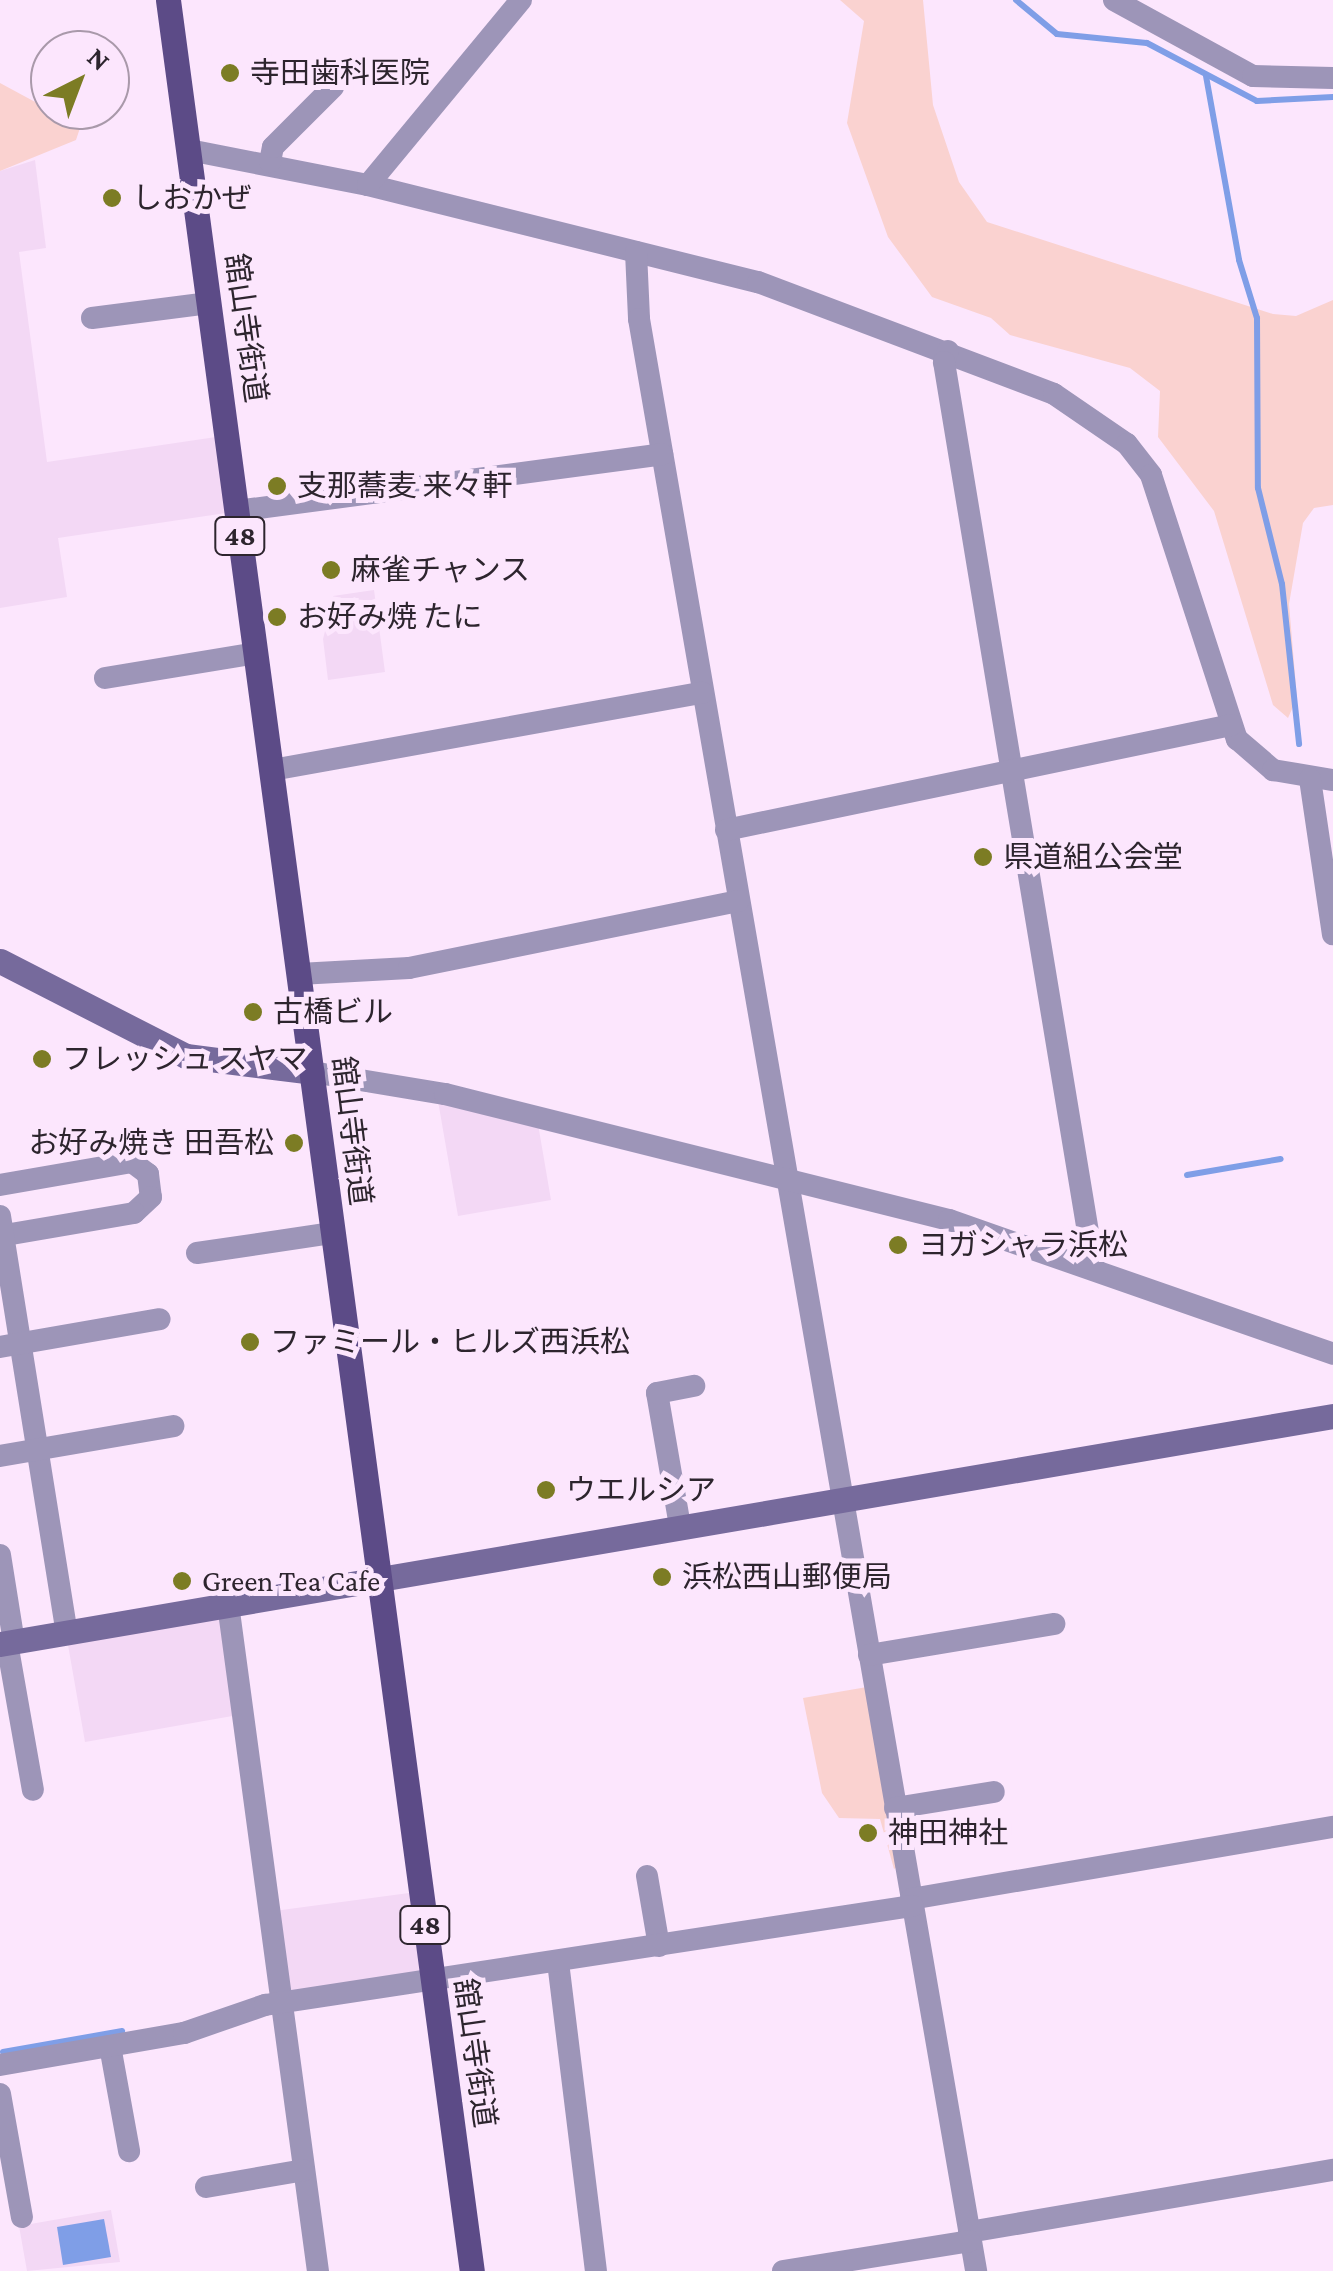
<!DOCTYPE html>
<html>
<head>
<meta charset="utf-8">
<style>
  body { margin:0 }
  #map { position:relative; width:1333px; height:2271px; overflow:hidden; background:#fce6fd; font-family:"Crimson Pro","Noto Sans JP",serif }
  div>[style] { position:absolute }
  .built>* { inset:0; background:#f3d8f5 }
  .green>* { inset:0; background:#fad2d0 }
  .water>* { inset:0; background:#7f9ee7 }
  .stream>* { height:6px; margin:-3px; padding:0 3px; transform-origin:3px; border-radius:3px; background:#7f9ee7 }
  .street>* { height:22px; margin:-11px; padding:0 11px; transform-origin:11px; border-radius:11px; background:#9d95b8 }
  .secondary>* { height:25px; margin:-12.5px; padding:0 12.5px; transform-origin:12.5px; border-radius:12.5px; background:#766a9c }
  .primary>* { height:25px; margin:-12.5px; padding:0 12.5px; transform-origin:12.5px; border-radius:12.5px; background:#5c4b87 }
  .dots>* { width:28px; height:28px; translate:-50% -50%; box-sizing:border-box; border:5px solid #fce6fd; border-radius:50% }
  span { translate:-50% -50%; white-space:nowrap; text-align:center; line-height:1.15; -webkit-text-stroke:10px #fce6fd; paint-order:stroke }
  .shield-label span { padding:2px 8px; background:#fce6fd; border:2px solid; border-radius:8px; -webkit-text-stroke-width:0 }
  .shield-label { font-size:28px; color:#2d252e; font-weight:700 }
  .poi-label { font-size:30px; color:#2d252e }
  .left { translate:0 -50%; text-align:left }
  .right { translate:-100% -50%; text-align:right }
  .street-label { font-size:30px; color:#2d252e }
  .north { position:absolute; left:30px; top:30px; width:100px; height:100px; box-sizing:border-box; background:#fce6fd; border:2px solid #a999aa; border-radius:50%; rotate:42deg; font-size:28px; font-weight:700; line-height:40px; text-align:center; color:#2d252e }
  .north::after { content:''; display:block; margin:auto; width:35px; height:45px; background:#7c7c24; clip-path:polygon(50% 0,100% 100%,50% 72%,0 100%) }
</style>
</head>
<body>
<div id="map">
  <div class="built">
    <div style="clip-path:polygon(35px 160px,46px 248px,19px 252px,47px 462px,216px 437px,226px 513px,58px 538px,67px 597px,0 608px,0 171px)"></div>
    <div style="clip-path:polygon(374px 590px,385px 672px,328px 680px,323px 639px,325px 631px,337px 629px,333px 596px)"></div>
    <div style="clip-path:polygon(438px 1101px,538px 1124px,551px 1200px,458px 1216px)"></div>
    <div style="clip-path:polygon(222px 1618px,238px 1715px,85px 1742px,68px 1645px)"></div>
    <div style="clip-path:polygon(409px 1893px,421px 1975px,285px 1997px,274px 1911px)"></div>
    <div style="clip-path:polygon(111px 2210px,120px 2262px,27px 2271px,19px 2226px)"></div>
  </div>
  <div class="green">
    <div style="clip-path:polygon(840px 0,923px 0,933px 105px,959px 182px,987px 222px,1273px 314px,1296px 316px,1333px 300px,1333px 505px,1314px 508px,1303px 523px,1289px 604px,1297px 698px,1288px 718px,1273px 705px,1214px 511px,1158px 437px,1160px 391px,1130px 368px,1010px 335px,991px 318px,932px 297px,888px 237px,847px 123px,864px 21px)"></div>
    <div style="clip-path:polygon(0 83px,50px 110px,73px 113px,81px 125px,76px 140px,0 171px)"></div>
    <div style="clip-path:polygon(867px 1687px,897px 1867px,894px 1869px,880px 1819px,839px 1818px,822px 1793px,803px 1698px)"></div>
  </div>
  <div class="water">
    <div style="clip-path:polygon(104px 2219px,111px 2257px,63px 2265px,57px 2227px)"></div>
  </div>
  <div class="stream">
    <div style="left:1016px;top:0;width:53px;rotate:39.7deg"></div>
    <div style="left:1057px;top:34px;width:90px;rotate:5.7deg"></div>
    <div style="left:1147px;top:43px;width:124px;rotate:27.8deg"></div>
    <div style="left:1257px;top:101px;width:76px;rotate:-3deg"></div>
    <div style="left:1206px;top:76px;width:187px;rotate:79.8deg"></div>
    <div style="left:1239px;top:260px;width:61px;rotate:72.8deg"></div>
    <div style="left:1257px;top:318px;width:170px;rotate:89.7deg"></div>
    <div style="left:1258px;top:488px;width:99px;rotate:76deg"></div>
    <div style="left:1282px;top:584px;width:161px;rotate:83.9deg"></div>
    <div style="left:1187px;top:1175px;width:95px;rotate:-9.7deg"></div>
    <div style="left:3px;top:2052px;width:121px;rotate:-10deg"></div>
  </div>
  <div class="street">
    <div style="left:1114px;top:0;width:158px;rotate:28.7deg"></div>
    <div style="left:1253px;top:76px;width:80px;rotate:1.4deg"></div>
    <div style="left:189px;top:150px;width:182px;rotate:11.1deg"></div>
    <div style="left:368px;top:185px;width:402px;rotate:14deg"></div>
    <div style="left:758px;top:282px;width:316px;rotate:20.7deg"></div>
    <div style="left:1054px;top:394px;width:88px;rotate:34.4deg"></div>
    <div style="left:1127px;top:444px;width:39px;rotate:52deg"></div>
    <div style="left:1151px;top:475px;width:278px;rotate:72deg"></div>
    <div style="left:1237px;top:739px;width:48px;rotate:40.7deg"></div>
    <div style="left:1273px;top:770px;width:61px;rotate:9.5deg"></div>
    <div style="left:270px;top:162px;width:15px;rotate:-79deg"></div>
    <div style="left:273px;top:147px;width:85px;rotate:-45deg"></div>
    <div style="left:368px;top:185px;width:240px;rotate:-50.4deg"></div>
    <div style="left:636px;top:252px;width:67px;rotate:87.4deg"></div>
    <div style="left:639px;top:319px;width:1981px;rotate:80.2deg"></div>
    <div style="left:92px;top:318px;width:118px;rotate:-7.3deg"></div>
    <div style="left:948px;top:351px;width:12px;rotate:110deg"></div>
    <div style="left:944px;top:362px;width:918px;rotate:80.6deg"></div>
    <div style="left:237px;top:511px;width:429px;rotate:-7.6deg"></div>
    <div style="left:105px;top:678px;width:153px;rotate:-9.4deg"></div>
    <div style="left:272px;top:770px;width:437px;rotate:-10.2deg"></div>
    <div style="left:1310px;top:779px;width:157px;rotate:81.6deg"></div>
    <div style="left:726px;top:830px;width:516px;rotate:-11.75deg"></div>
    <div style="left:299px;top:974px;width:110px;rotate:-3.1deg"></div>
    <div style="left:409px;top:968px;width:336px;rotate:-11.5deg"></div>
    <div style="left:312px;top:1072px;width:135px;rotate:9.4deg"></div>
    <div style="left:445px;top:1094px;width:520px;rotate:14.04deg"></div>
    <div style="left:949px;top:1220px;width:407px;rotate:19.2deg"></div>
    <div style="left:0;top:1185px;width:134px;rotate:-9.9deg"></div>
    <div style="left:132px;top:1162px;width:20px;rotate:37deg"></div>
    <div style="left:148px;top:1174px;width:23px;rotate:83deg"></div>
    <div style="left:151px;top:1197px;width:23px;rotate:137deg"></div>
    <div style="left:134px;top:1213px;width:136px;rotate:170.3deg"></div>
    <div style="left:0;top:1216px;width:421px;rotate:80.9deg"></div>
    <div style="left:197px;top:1253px;width:137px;rotate:-8.4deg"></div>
    <div style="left:0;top:1347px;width:162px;rotate:-9.9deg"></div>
    <div style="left:0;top:1456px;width:176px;rotate:-9.8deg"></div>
    <div style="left:680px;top:1526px;width:135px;rotate:-99.8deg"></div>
    <div style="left:657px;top:1393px;width:38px;rotate:-11deg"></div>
    <div style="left:0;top:1555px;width:88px;rotate:80.9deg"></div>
    <div style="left:228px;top:1604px;width:673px;rotate:82.32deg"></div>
    <div style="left:7px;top:1643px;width:149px;rotate:80deg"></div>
    <div style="left:869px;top:1655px;width:188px;rotate:-9.5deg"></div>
    <div style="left:895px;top:1808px;width:100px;rotate:-9.2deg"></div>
    <div style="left:647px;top:1876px;width:71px;rotate:80.3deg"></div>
    <div style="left:911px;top:1899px;width:428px;rotate:-9.7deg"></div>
    <div style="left:558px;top:1962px;width:311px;rotate:83deg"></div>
    <div style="left:110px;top:2046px;width:107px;rotate:79.7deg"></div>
    <div style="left:0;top:2065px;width:187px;rotate:-9.9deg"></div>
    <div style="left:184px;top:2033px;width:86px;rotate:-19.1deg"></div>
    <div style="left:265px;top:2005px;width:655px;rotate:-8.7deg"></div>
    <div style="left:0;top:2094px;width:125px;rotate:79.9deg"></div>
    <div style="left:206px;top:2187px;width:99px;rotate:-9.8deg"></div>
    <div style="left:969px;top:2232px;width:369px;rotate:-9.7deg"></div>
    <div style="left:783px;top:2271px;width:189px;rotate:-9.1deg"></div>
  </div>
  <div class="secondary">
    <div style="left:0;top:961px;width:209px;rotate:27.1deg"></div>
    <div style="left:186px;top:1056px;width:127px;rotate:7.2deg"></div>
    <div style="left:0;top:1644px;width:1352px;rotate:-9.71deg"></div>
  </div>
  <div class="primary">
    <div style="left:168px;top:0;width:2291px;rotate:82.38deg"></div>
  </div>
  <div class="dots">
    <div style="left:230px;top:73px;background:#7c7c24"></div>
    <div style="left:112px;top:198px;background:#7c7c24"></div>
    <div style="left:277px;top:486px;background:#7c7c24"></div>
    <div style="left:331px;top:570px;background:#7c7c24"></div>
    <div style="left:277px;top:617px;background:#7c7c24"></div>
    <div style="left:983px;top:857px;background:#7c7c24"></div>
    <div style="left:253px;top:1012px;background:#7c7c24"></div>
    <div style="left:42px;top:1059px;background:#7c7c24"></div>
    <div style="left:294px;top:1143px;background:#7c7c24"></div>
    <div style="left:898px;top:1245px;background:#7c7c24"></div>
    <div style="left:250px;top:1342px;background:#7c7c24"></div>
    <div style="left:546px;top:1490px;background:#7c7c24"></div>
    <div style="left:662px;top:1577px;background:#7c7c24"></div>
    <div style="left:182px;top:1581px;background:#7c7c24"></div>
    <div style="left:868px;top:1833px;background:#7c7c24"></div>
  </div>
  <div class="shield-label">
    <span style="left:240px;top:536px">48</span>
    <span style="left:425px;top:1925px">48</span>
  </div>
  <div class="poi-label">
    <span class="left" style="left:250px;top:73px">寺田歯科医院</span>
    <span class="left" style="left:132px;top:198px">しおかぜ</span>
    <span class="left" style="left:297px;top:486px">支那蕎麦 来々軒</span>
    <span class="left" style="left:351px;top:570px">麻雀チャンス</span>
    <span class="left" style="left:297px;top:617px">お好み焼 たに</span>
    <span class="left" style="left:1003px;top:857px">県道組公会堂</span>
    <span class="left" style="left:273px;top:1012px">古橋ビル</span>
    <span class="left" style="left:62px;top:1059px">フレッシュ スヤマ</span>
    <span class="right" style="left:274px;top:1143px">お好み焼き 田吾松</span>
    <span class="left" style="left:918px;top:1245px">ヨガシャラ浜松</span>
    <span class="left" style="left:270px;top:1342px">ファミール・ヒルズ西浜松</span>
    <span class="left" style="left:566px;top:1490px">ウエルシア</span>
    <span class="left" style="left:682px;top:1577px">浜松西山郵便局</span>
    <span class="left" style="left:202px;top:1581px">Green Tea Cafe</span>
    <span class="left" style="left:888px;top:1833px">神田神社</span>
  </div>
  <div class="street-label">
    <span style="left:246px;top:328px;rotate:82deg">舘山寺街道</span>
    <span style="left:352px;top:1131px;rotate:83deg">舘山寺街道</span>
    <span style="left:475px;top:2053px;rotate:82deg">舘山寺街道</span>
  </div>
  <div class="north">N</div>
</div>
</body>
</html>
